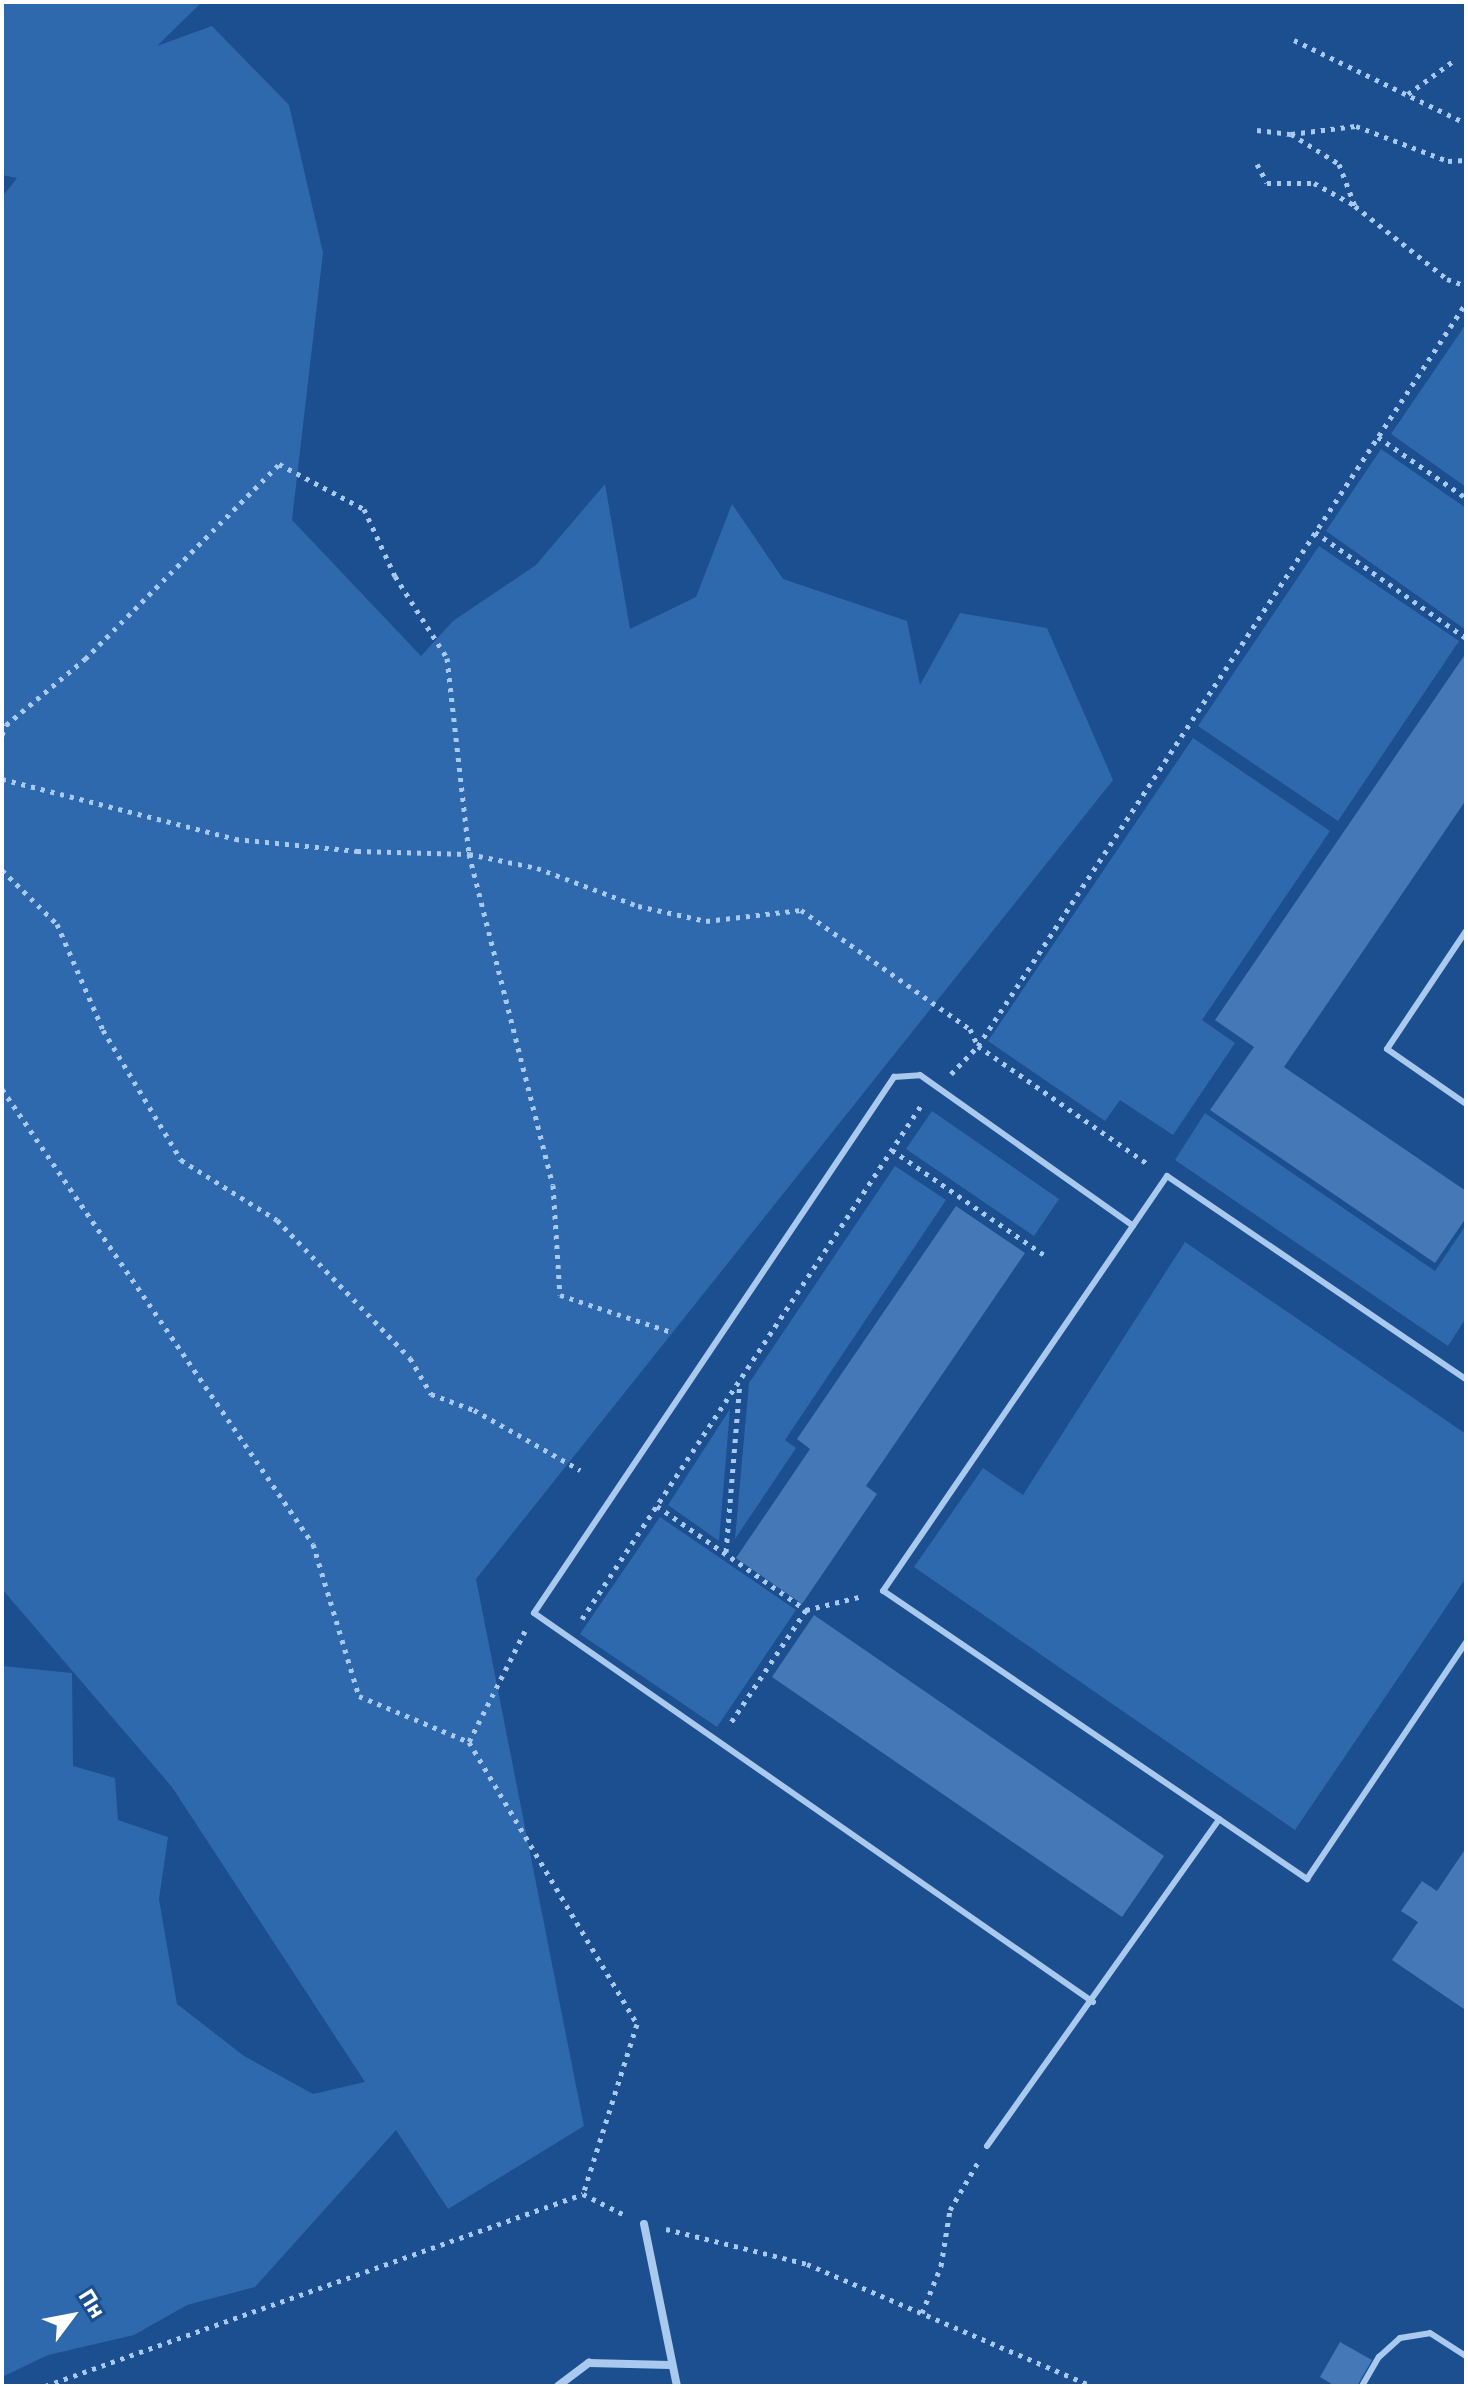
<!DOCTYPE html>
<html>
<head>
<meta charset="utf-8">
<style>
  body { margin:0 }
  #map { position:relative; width:1468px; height:2388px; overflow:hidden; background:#1b4f8f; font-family:"IBM Plex Sans",sans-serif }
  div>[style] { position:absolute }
  .green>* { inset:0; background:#2e69ad }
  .building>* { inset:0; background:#4478b7 }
  .path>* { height:5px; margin-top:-2.5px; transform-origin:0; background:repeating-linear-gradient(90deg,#a9c9ee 0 4px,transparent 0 10px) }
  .service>* { height:6px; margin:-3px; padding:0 3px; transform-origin:3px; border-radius:3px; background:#a9c9ee }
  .minor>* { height:8px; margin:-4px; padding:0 4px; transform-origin:4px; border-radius:4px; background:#a9c9ee }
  span { translate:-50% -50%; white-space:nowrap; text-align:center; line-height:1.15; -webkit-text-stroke:6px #1b4f8f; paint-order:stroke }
  .frame { position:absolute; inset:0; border:4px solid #fff; pointer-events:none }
  .north { position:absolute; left:32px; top:2276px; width:80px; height:80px; -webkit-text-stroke:6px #1b4f8f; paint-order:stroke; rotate:58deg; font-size:22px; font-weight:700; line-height:32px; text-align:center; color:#fff }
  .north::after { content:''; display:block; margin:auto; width:28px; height:36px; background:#fff; clip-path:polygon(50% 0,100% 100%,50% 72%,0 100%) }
</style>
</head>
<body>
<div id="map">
  <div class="green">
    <div style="clip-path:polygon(2px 2px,202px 2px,157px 46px,212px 26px,289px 105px,323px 253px,292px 520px,421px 656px,453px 621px,536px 565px,605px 484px,630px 629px,696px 597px,732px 504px,783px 579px,907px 621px,920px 685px,960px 613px,1047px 628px,1113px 780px,476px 1579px,584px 2126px,448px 2209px,396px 2130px,255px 2287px,187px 2305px,134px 2335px,48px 2355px,2px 2377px,2px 1666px,72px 1673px,73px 1766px,115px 1778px,118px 1820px,168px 1837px,159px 1899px,177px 2004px,244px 2056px,313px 2094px,365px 2082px,172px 1787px,2px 1589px,2px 197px,17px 178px,2px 175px)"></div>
    <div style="clip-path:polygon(1466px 324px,1466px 487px,1391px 434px)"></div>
    <div style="clip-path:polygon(1381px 449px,1466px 508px,1466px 630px,1326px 531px)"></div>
    <div style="clip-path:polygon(1319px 546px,1459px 641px,1338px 821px,1198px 726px)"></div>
    <div style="clip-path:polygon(1193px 738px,1330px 831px,1202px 1020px,1235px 1043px,1173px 1135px,1120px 1100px,1105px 1121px,988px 1041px)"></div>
    <div style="clip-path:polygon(932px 1111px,1059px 1199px,1034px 1236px,906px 1149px)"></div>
    <div style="clip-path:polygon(1205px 1113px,1435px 1271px,1466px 1225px,1466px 1318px,1448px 1346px,1175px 1160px)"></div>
    <div style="clip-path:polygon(895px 1166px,946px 1200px,785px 1440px,796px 1448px,735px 1539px,749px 1383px)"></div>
    <div style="clip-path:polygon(1185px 1242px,1466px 1434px,1466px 1578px,1295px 1830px,914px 1567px,983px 1468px,1023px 1495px)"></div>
    <div style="clip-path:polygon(730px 1409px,719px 1541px,668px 1505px)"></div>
    <div style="clip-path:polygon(660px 1517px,796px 1610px,717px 1727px,580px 1634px)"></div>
  </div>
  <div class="building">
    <div style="clip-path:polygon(1466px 653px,1466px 800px,1284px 1067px,1466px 1191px,1466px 1218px,1435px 1263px,1210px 1110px,1254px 1047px,1215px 1020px)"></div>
    <div style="clip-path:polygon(956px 1206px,1025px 1253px,866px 1486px,877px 1494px,802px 1604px,736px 1558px,810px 1449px,797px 1439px)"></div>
    <div style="clip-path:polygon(814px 1615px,1164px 1856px,1122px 1917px,772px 1677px)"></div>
    <div style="clip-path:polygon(1466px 1848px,1466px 2006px,1464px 2009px,1392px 1960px,1418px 1922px,1401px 1911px,1422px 1881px,1437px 1891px)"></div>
    <div style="clip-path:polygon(1340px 2342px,1372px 2360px,1357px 2386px,1335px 2386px,1320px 2377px)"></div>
  </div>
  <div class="path">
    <div style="left:1294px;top:40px;width:191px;rotate:25.8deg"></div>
    <div style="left:1408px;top:94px;width:59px;rotate:-36.1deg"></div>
    <div style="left:1257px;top:130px;width:34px;rotate:7deg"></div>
    <div style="left:1291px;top:134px;width:65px;rotate:-7deg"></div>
    <div style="left:1356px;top:126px;width:98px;rotate:20.8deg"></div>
    <div style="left:1448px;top:161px;width:18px;rotate:-3deg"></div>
    <div style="left:1291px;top:134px;width:57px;rotate:32deg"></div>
    <div style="left:1339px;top:164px;width:45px;rotate:69.1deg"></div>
    <div style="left:1355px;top:206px;width:117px;rotate:38.4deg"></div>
    <div style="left:1447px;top:279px;width:20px;rotate:20deg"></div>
    <div style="left:1257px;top:164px;width:21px;rotate:62deg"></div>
    <div style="left:1267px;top:183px;width:47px"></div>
    <div style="left:1314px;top:183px;width:46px;rotate:28.8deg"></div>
    <div style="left:1378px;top:437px;width:107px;rotate:34.7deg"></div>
    <div style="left:1315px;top:532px;width:184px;rotate:35.1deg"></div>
    <div style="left:2px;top:735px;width:11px;rotate:-68deg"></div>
    <div style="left:6px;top:725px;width:103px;rotate:-39.9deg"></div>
    <div style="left:85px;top:659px;width:275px;rotate:-45.1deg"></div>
    <div style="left:279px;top:464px;width:96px;rotate:27.9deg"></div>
    <div style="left:364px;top:509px;width:74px;rotate:65.2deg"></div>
    <div style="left:395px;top:576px;width:97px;rotate:57.6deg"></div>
    <div style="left:447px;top:658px;width:197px;rotate:83.6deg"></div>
    <div style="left:469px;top:854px;width:341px;rotate:75.8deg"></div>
    <div style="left:553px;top:1185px;width:110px;rotate:86.4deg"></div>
    <div style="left:560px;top:1295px;width:117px;rotate:18.4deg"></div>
    <div style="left:2px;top:779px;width:241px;rotate:14.4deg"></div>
    <div style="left:235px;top:839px;width:123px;rotate:5.6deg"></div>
    <div style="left:357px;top:851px;width:112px;rotate:1.5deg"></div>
    <div style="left:469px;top:854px;width:69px;rotate:11.6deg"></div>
    <div style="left:537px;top:868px;width:108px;rotate:20.6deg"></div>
    <div style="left:638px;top:906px;width:70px;rotate:12.4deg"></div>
    <div style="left:706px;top:921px;width:96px;rotate:-6.6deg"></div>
    <div style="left:801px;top:910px;width:207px;rotate:35.2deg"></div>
    <div style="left:970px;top:1029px;width:19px;rotate:65deg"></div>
    <div style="left:978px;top:1046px;width:208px;rotate:34.8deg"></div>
    <div style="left:2px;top:870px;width:77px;rotate:44.5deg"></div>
    <div style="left:57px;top:924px;width:116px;rotate:66.5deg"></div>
    <div style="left:103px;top:1030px;width:152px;rotate:59deg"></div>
    <div style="left:181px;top:1160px;width:113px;rotate:32deg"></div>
    <div style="left:277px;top:1220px;width:192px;rotate:46.1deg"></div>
    <div style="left:410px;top:1358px;width:42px;rotate:59.7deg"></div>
    <div style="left:431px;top:1394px;width:46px;rotate:20.4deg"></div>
    <div style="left:474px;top:1410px;width:122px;rotate:29.5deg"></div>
    <div style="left:951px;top:1074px;width:39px;rotate:-46deg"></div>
    <div style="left:978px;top:1046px;width:889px;rotate:-56.7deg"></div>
    <div style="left:2px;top:1089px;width:551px;rotate:55.65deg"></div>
    <div style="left:313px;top:1544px;width:159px;rotate:73.2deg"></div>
    <div style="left:359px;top:1696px;width:119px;rotate:22.7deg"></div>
    <div style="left:892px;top:1150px;width:185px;rotate:34.6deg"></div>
    <div style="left:657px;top:1506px;width:182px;rotate:34.9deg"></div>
    <div style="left:806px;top:1610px;width:137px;rotate:123.7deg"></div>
    <div style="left:726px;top:1552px;width:170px;rotate:-85.3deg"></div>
    <div style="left:806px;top:1610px;width:59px;rotate:-13.8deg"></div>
    <div style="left:582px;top:1619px;width:617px;rotate:-56.57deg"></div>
    <div style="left:525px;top:1631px;width:124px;rotate:116.8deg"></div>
    <div style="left:469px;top:1742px;width:328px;rotate:59.2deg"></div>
    <div style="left:637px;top:2024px;width:178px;rotate:107.6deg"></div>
    <div style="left:666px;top:2229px;width:145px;rotate:13.9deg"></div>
    <div style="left:807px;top:2264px;width:310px;rotate:23.2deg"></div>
    <div style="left:922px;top:2313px;width:51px;rotate:-68deg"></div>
    <div style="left:941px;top:2266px;width:57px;rotate:-80.9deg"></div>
    <div style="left:950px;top:2210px;width:56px;rotate:-59.7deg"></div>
    <div style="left:45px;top:2386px;width:571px;rotate:-19.64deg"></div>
    <div style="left:583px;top:2194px;width:45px;rotate:26.6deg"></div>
  </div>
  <div class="service">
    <div style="left:1466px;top:931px;width:142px;rotate:123.8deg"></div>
    <div style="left:1387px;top:1049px;width:96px;rotate:34.8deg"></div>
    <div style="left:1219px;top:1819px;width:107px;rotate:34.3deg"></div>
    <div style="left:1307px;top:1879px;width:285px;rotate:-56.1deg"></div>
    <div style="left:1093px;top:2002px;width:681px;rotate:-145.17deg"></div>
    <div style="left:534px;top:1613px;width:646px;rotate:-56.11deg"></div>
    <div style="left:894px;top:1077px;width:26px;rotate:-4deg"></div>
    <div style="left:920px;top:1075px;width:261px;rotate:35.3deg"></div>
    <div style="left:987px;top:2146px;width:401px;rotate:-54.6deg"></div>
    <div style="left:1219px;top:1819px;width:406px;rotate:-145.8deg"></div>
    <div style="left:883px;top:1591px;width:503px;rotate:-55.61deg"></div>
    <div style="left:1167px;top:1176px;width:361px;rotate:34.2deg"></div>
    <div style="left:1362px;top:2386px;width:34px;rotate:-60deg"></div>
    <div style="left:1379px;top:2357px;width:28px;rotate:-42deg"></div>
    <div style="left:1400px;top:2338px;width:30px;rotate:-9deg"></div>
    <div style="left:1430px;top:2333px;width:43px;rotate:32.6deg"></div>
  </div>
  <div class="minor">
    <div style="left:644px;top:2224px;width:165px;rotate:78.5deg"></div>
    <div style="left:558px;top:2386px;width:39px;rotate:-37deg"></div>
    <div style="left:589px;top:2363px;width:81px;rotate:1.4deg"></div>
  </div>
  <div class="frame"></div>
  <div class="north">Пн</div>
</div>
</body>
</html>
